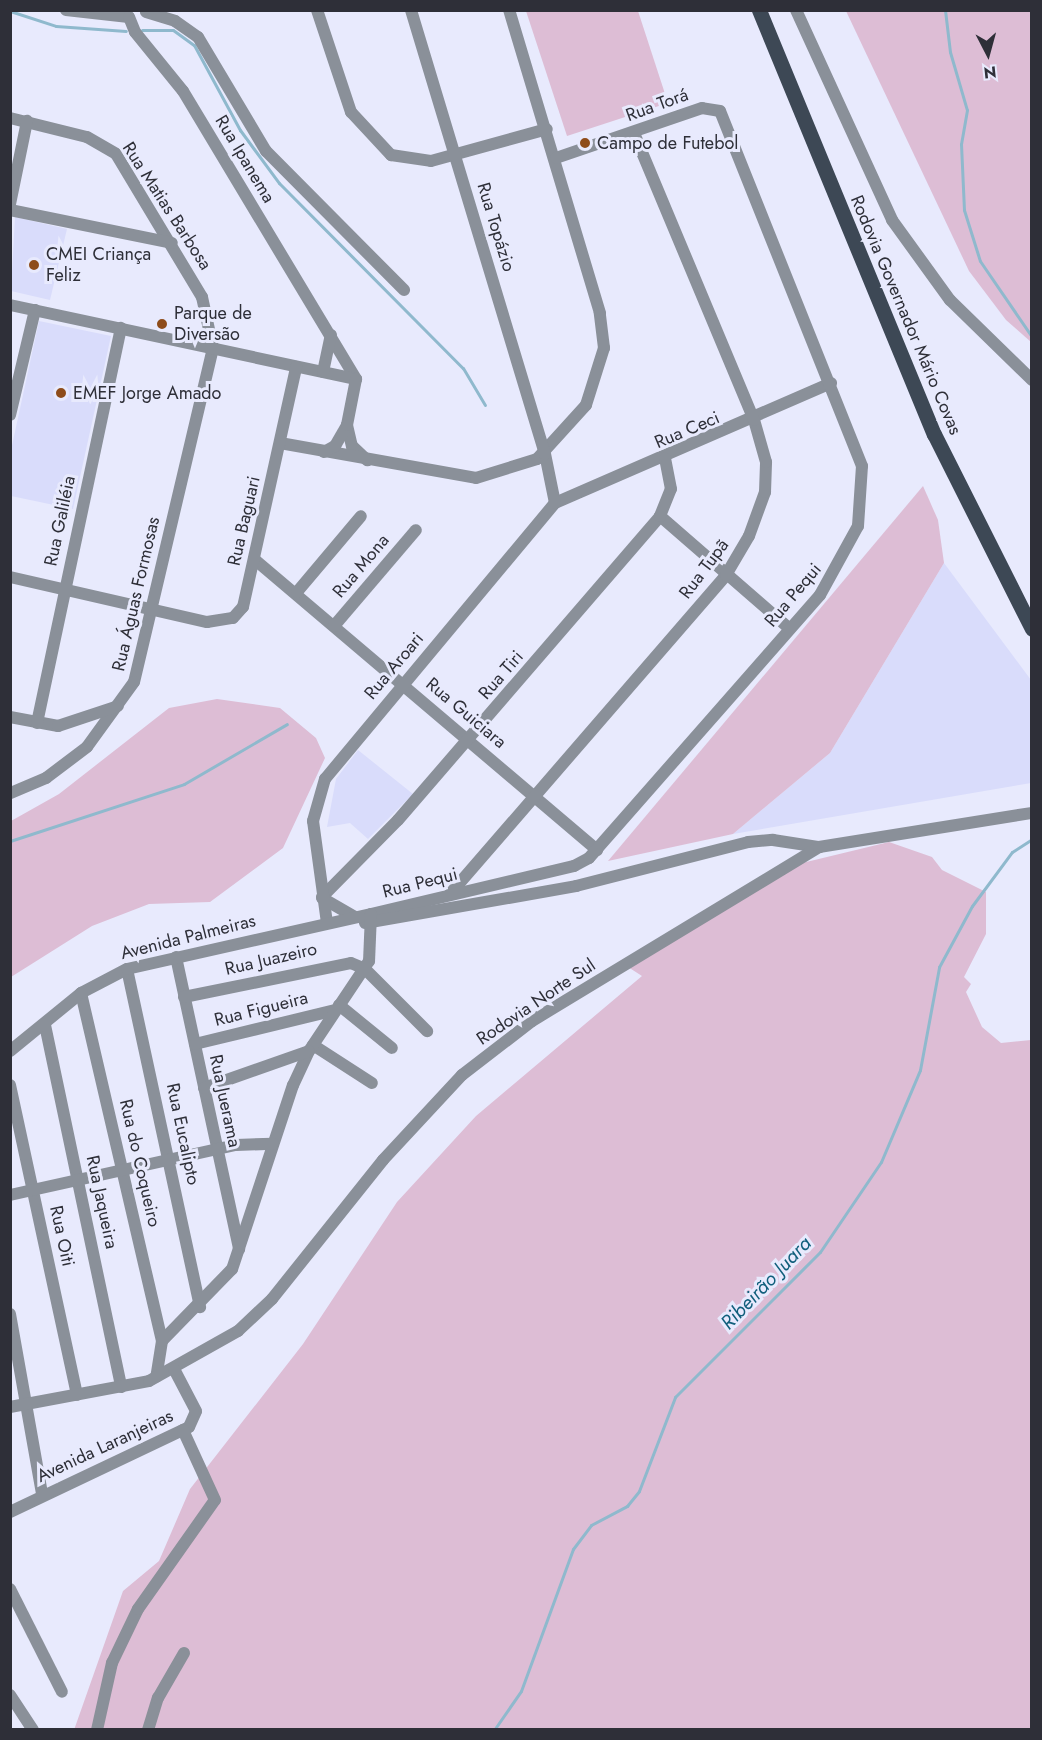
<!DOCTYPE html>
<html>
<head>
<meta charset="utf-8">
<style>
  body { margin:0 }
  #map { position:relative; width:1042px; height:1740px; overflow:hidden; background:#e8eafd; font-family:Jost,sans-serif }
  div>[style] { position:absolute }
  .built>* { inset:0; background:#d9dcfb }
  .green>* { inset:0; background:#ddbdd5 }
  .stream>* { height:3px; margin:-1.5px; padding:0 1.5px; transform-origin:1.5px; border-radius:1.5px; background:#8fb9cd }
  .minor>* { height:12px; margin:-6px; padding:0 6px; transform-origin:6px; border-radius:6px; background:#8a9099 }
  .major>* { height:15px; margin:-7.5px; padding:0 7.5px; transform-origin:7.5px; border-radius:7.5px; background:#3d4855 }
  .dots>* { width:16px; height:16px; translate:-50% -50%; box-sizing:border-box; border:3px solid #e8eafd; border-radius:50% }
  span { translate:-50% -50%; white-space:nowrap; text-align:center; line-height:1.15; -webkit-text-stroke:6px #e8eafd; paint-order:stroke }
  .street-label { font-size:18px; color:#2e2f38 }
  .poi-label { font-size:18px; color:#2e2f38 }
  .left { translate:0 -50%; text-align:left }
  .water-label { font-size:20px; color:#115f7c; font-style:italic }
  .frame { position:absolute; inset:0; border:12px solid #2e2f38; pointer-events:none }
  .north { position:absolute; left:958px; top:24px; width:60px; height:60px; -webkit-text-stroke:4px #e8eafd; paint-order:stroke; rotate:174deg; font-size:16px; font-weight:700; line-height:24px; text-align:center; color:#2e2f38 }
  .north::after { content:''; display:block; margin:auto; width:21px; height:27px; background:#2e2f38; clip-path:polygon(50% 0,100% 100%,50% 72%,0 100%) }
</style>
</head>
<body>
<div id="map">
  <div class="built">
    <div style="clip-path:polygon(15px 217px,67px 229px,50px 300px,11px 291px)"></div>
    <div style="clip-path:polygon(39px 321px,111px 336px,73px 509px,11px 496px,11px 450px)"></div>
    <div style="clip-path:polygon(944px 563px,1031px 680px,1031px 783px,733px 834px,830px 753px)"></div>
    <div style="clip-path:polygon(358px 750px,413px 794px,368px 839px,350px 823px,327px 827px,336px 779px)"></div>
  </div>
  <div class="green">
    <div style="clip-path:polygon(526px 11px,638px 11px,668px 103px,567px 136px)"></div>
    <div style="clip-path:polygon(846px 11px,1031px 11px,1031px 342px,1006px 320px,969px 271px)"></div>
    <div style="clip-path:polygon(923px 486px,938px 520px,944px 563px,830px 753px,733px 834px,608px 861px)"></div>
    <div style="clip-path:polygon(217px 699px,280px 708px,316px 738px,325px 758px,283px 848px,210px 902px,149px 904px,92px 926px,11px 977px,11px 821px,59px 794px,169px 708px)"></div>
    <div style="clip-path:polygon(889px 842px,932px 857px,942px 870px,986px 892px,986px 934px,964px 977px,971px 984px,966px 992px,982px 1027px,1001px 1043px,1031px 1040px,1031px 1729px,74px 1730px,123px 1591px,159px 1561px,190px 1489px,303px 1344px,397px 1202px,476px 1116px,642px 976px,628px 967px,798px 864px)"></div>
  </div>
  <div class="stream">
    <div style="left:945px;top:10px;width:42px;rotate:83.2deg"></div>
    <div style="left:950px;top:52px;width:60px;rotate:73.7deg"></div>
    <div style="left:967px;top:110px;width:35px;rotate:100deg"></div>
    <div style="left:961px;top:144px;width:66px;rotate:87.4deg"></div>
    <div style="left:964px;top:210px;width:53px;rotate:72.6deg"></div>
    <div style="left:980px;top:261px;width:92px;rotate:55.6deg"></div>
    <div style="left:10px;top:11px;width:48px;rotate:18.1deg"></div>
    <div style="left:56px;top:26px;width:70px;rotate:4.1deg"></div>
    <div style="left:142px;top:30px;width:31px"></div>
    <div style="left:173px;top:30px;width:26px;rotate:36deg"></div>
    <div style="left:194px;top:45px;width:97px;rotate:61.6deg"></div>
    <div style="left:240px;top:130px;width:66px;rotate:53.7deg"></div>
    <div style="left:279px;top:183px;width:261px;rotate:45.2deg"></div>
    <div style="left:463px;top:368px;width:43px;rotate:59.3deg"></div>
    <div style="left:10px;top:841px;width:183px;rotate:-18.1deg"></div>
    <div style="left:184px;top:784px;width:119px;rotate:-30.2deg"></div>
    <div style="left:494px;top:1730px;width:47px;rotate:-55.3deg"></div>
    <div style="left:521px;top:1691px;width:151px;rotate:-69.9deg"></div>
    <div style="left:573px;top:1549px;width:30px;rotate:-53deg"></div>
    <div style="left:591px;top:1525px;width:41px;rotate:-27.8deg"></div>
    <div style="left:627px;top:1506px;width:19px;rotate:-51deg"></div>
    <div style="left:639px;top:1491px;width:101px;rotate:-69deg"></div>
    <div style="left:675px;top:1397px;width:205px;rotate:-45deg"></div>
    <div style="left:820px;top:1252px;width:109px;rotate:-55.9deg"></div>
    <div style="left:881px;top:1162px;width:100px;rotate:-67deg"></div>
    <div style="left:920px;top:1070px;width:105px;rotate:-79.5deg"></div>
    <div style="left:939px;top:967px;width:69px;rotate:-61.6deg"></div>
    <div style="left:972px;top:906px;width:67px;rotate:-53.5deg"></div>
    <div style="left:1012px;top:852px;width:24px;rotate:-33deg"></div>
  </div>
  <div class="minor">
    <div style="left:66px;top:10px;width:63px;rotate:6.3deg"></div>
    <div style="left:129px;top:17px;width:16px;rotate:68deg"></div>
    <div style="left:135px;top:32px;width:76px;rotate:50.9deg"></div>
    <div style="left:183px;top:91px;width:336px;rotate:59deg"></div>
    <div style="left:317px;top:10px;width:108px;rotate:71.6deg"></div>
    <div style="left:351px;top:112px;width:59px;rotate:47.1deg"></div>
    <div style="left:391px;top:155px;width:40px;rotate:8.5deg"></div>
    <div style="left:431px;top:161px;width:120px;rotate:-15.4deg"></div>
    <div style="left:796px;top:10px;width:231px;rotate:65.4deg"></div>
    <div style="left:892px;top:220px;width:99px;rotate:54.1deg"></div>
    <div style="left:950px;top:300px;width:115px;rotate:44.3deg"></div>
    <div style="left:146px;top:12px;width:30px;rotate:17deg"></div>
    <div style="left:175px;top:21px;width:28px;rotate:35deg"></div>
    <div style="left:198px;top:37px;width:133px;rotate:59.2deg"></div>
    <div style="left:266px;top:151px;width:196px;rotate:45.2deg"></div>
    <div style="left:10px;top:118px;width:79px;rotate:13.9deg"></div>
    <div style="left:87px;top:137px;width:34px;rotate:30deg"></div>
    <div style="left:116px;top:154px;width:167px;rotate:59deg"></div>
    <div style="left:202px;top:297px;width:52px;rotate:77.8deg"></div>
    <div style="left:213px;top:348px;width:343px;rotate:103.3deg"></div>
    <div style="left:134px;top:682px;width:80px;rotate:125.9deg"></div>
    <div style="left:87px;top:747px;width:51px;rotate:142.9deg"></div>
    <div style="left:46px;top:778px;width:39px;rotate:157deg"></div>
    <div style="left:10px;top:204px;width:85px;rotate:-78.4deg"></div>
    <div style="left:10px;top:210px;width:165px;rotate:11.5deg"></div>
    <div style="left:10px;top:305px;width:354px;rotate:12.1deg"></div>
    <div style="left:323px;top:372px;width:38px;rotate:-78deg"></div>
    <div style="left:10px;top:415px;width:108px;rotate:-76.6deg"></div>
    <div style="left:347px;top:425px;width:22px;rotate:77deg"></div>
    <div style="left:352px;top:446px;width:21px;rotate:43deg"></div>
    <div style="left:280px;top:443px;width:199px;rotate:10.1deg"></div>
    <div style="left:476px;top:478px;width:64px;rotate:-17.3deg"></div>
    <div style="left:537px;top:459px;width:73px;rotate:-47.8deg"></div>
    <div style="left:586px;top:405px;width:60px;rotate:-72.5deg"></div>
    <div style="left:604px;top:348px;width:35px;rotate:-97deg"></div>
    <div style="left:600px;top:313px;width:316px;rotate:-106.7deg"></div>
    <div style="left:324px;top:452px;width:13px;rotate:-29deg"></div>
    <div style="left:335px;top:446px;width:24px;rotate:-60deg"></div>
    <div style="left:347px;top:425px;width:47px;rotate:-78.9deg"></div>
    <div style="left:555px;top:503px;width:301px;rotate:-23.5deg"></div>
    <div style="left:660px;top:516px;width:171px;rotate:41deg"></div>
    <div style="left:254px;top:559px;width:450px;rotate:40.3deg"></div>
    <div style="left:10px;top:577px;width:202px;rotate:12.9deg"></div>
    <div style="left:207px;top:622px;width:26px;rotate:-9deg"></div>
    <div style="left:233px;top:618px;width:15px;rotate:-48deg"></div>
    <div style="left:243px;top:607px;width:246px;rotate:-77.5deg"></div>
    <div style="left:297px;top:592px;width:99px;rotate:-49.9deg"></div>
    <div style="left:334px;top:626px;width:126px;rotate:-49.5deg"></div>
    <div style="left:10px;top:717px;width:49px;rotate:10.6deg"></div>
    <div style="left:58px;top:726px;width:63px;rotate:-18.4deg"></div>
    <div style="left:37px;top:723px;width:404px;rotate:-78deg"></div>
    <div style="left:450px;top:894px;width:422px;rotate:-49.1deg"></div>
    <div style="left:726px;top:575px;width:45px;rotate:-59.5deg"></div>
    <div style="left:749px;top:536px;width:47px;rotate:-70deg"></div>
    <div style="left:765px;top:492px;width:30px;rotate:-88deg"></div>
    <div style="left:766px;top:462px;width:44px;rotate:-105.9deg"></div>
    <div style="left:754px;top:420px;width:311px;rotate:-112.7deg"></div>
    <div style="left:322px;top:897px;width:108px;rotate:-45.4deg"></div>
    <div style="left:398px;top:820px;width:401px;rotate:-49.2deg"></div>
    <div style="left:660px;top:516px;width:29px;rotate:-68deg"></div>
    <div style="left:671px;top:489px;width:31px;rotate:-101deg"></div>
    <div style="left:322px;top:898px;width:38px;rotate:30deg"></div>
    <div style="left:371px;top:914px;width:209px;rotate:-13.3deg"></div>
    <div style="left:574px;top:866px;width:17px;rotate:-28deg"></div>
    <div style="left:589px;top:858px;width:350px;rotate:-48.7deg"></div>
    <div style="left:820px;top:595px;width:79px;rotate:-61.2deg"></div>
    <div style="left:858px;top:526px;width:60px;rotate:-86.2deg"></div>
    <div style="left:862px;top:466px;width:382px;rotate:-111.8deg"></div>
    <div style="left:720px;top:111px;width:18px;rotate:-171deg"></div>
    <div style="left:702px;top:108px;width:154px;rotate:161.1deg"></div>
    <div style="left:327px;top:923px;width:103px;rotate:-97.8deg"></div>
    <div style="left:313px;top:821px;width:44px;rotate:-74.1deg"></div>
    <div style="left:325px;top:779px;width:359px;rotate:-50.2deg"></div>
    <div style="left:555px;top:503px;width:50px;rotate:-101.5deg"></div>
    <div style="left:545px;top:454px;width:464px;rotate:-106.8deg"></div>
    <div style="left:365px;top:923px;width:214px;rotate:-9.9deg"></div>
    <div style="left:576px;top:886px;width:178px;rotate:-14.3deg"></div>
    <div style="left:748px;top:842px;width:25px;rotate:-5deg"></div>
    <div style="left:773px;top:840px;width:47px;rotate:8.7deg"></div>
    <div style="left:176px;top:957px;width:299px;rotate:77.8deg"></div>
    <div style="left:127px;top:969px;width:346px;rotate:77.8deg"></div>
    <div style="left:81px;top:993px;width:357px;rotate:76.9deg"></div>
    <div style="left:162px;top:1341px;width:36px;rotate:99deg"></div>
    <div style="left:184px;top:997px;width:170px;rotate:-11.5deg"></div>
    <div style="left:351px;top:963px;width:15px;rotate:23deg"></div>
    <div style="left:365px;top:969px;width:88px;rotate:45deg"></div>
    <div style="left:339px;top:1005px;width:68px;rotate:39.1deg"></div>
    <div style="left:45px;top:1025px;width:370px;rotate:78.1deg"></div>
    <div style="left:195px;top:1044px;width:145px;rotate:-13.6deg"></div>
    <div style="left:313px;top:1045px;width:70px;rotate:32.8deg"></div>
    <div style="left:10px;top:1051px;width:92px;rotate:-39.2deg"></div>
    <div style="left:81px;top:993px;width:52px;rotate:-27.6deg"></div>
    <div style="left:127px;top:969px;width:250px;rotate:-12.7deg"></div>
    <div style="left:371px;top:914px;width:47px;rotate:92.4deg"></div>
    <div style="left:369px;top:961px;width:108px;rotate:123.7deg"></div>
    <div style="left:309px;top:1051px;width:38px;rotate:115deg"></div>
    <div style="left:293px;top:1085px;width:194px;rotate:108.3deg"></div>
    <div style="left:232px;top:1269px;width:100px;rotate:134.2deg"></div>
    <div style="left:10px;top:1085px;width:317px;rotate:77.8deg"></div>
    <div style="left:204px;top:1088px;width:111px;rotate:-19.4deg"></div>
    <div style="left:10px;top:1195px;width:231px;rotate:-12.5deg"></div>
    <div style="left:236px;top:1145px;width:37px;rotate:-2deg"></div>
    <div style="left:10px;top:1314px;width:183px;rotate:79.9deg"></div>
    <div style="left:10px;top:1407px;width:141px;rotate:-10.6deg"></div>
    <div style="left:149px;top:1381px;width:102px;rotate:-29.3deg"></div>
    <div style="left:238px;top:1331px;width:47px;rotate:-43.3deg"></div>
    <div style="left:272px;top:1299px;width:178px;rotate:-51.4deg"></div>
    <div style="left:383px;top:1160px;width:116px;rotate:-47.1deg"></div>
    <div style="left:462px;top:1075px;width:88px;rotate:-37.6deg"></div>
    <div style="left:532px;top:1021px;width:336px;rotate:-31.2deg"></div>
    <div style="left:819px;top:847px;width:216px;rotate:-9.1deg"></div>
    <div style="left:10px;top:1512px;width:198px;rotate:-25.4deg"></div>
    <div style="left:189px;top:1427px;width:17px;rotate:-66deg"></div>
    <div style="left:196px;top:1411px;width:47px;rotate:-117.6deg"></div>
    <div style="left:10px;top:1589px;width:115px;rotate:63.2deg"></div>
    <div style="left:10px;top:1695px;width:42px;rotate:56.7deg"></div>
    <div style="left:97px;top:1730px;width:69px;rotate:-77.4deg"></div>
    <div style="left:112px;top:1663px;width:60px;rotate:-64.3deg"></div>
    <div style="left:138px;top:1609px;width:133px;rotate:-54.8deg"></div>
    <div style="left:215px;top:1500px;width:77px;rotate:-114.6deg"></div>
    <div style="left:148px;top:1730px;width:34px;rotate:-73deg"></div>
    <div style="left:158px;top:1698px;width:52px;rotate:-60deg"></div>
  </div>
  <div class="major">
    <div style="left:759px;top:10px;width:459px;rotate:67.6deg"></div>
    <div style="left:934px;top:434px;width:218px;rotate:63.3deg"></div>
  </div>
  <div class="dots">
    <div style="left:585px;top:143px;background:#8e4c1a"></div>
    <div style="left:34px;top:265px;background:#8e4c1a"></div>
    <div style="left:162px;top:324px;background:#8e4c1a"></div>
    <div style="left:61px;top:393px;background:#8e4c1a"></div>
  </div>
  <div class="street-label">
    <span style="left:657px;top:105px;rotate:-20deg">Rua Torá</span>
    <span style="left:245px;top:159px;rotate:59deg">Rua Ipanema</span>
    <span style="left:167px;top:206px;rotate:57deg">Rua Matias Barbosa</span>
    <span style="left:496px;top:227px;rotate:73deg">Rua Topázio</span>
    <span style="left:906px;top:315px;rotate:67deg">Rodovia Governador Mário Covas</span>
    <span style="left:687px;top:430px;rotate:-23deg">Rua Ceci</span>
    <span style="left:60px;top:521px;rotate:-78deg">Rua Galiléia</span>
    <span style="left:244px;top:521px;rotate:-77deg">Rua Baguari</span>
    <span style="left:361px;top:566px;rotate:-50deg">Rua Mona</span>
    <span style="left:704px;top:569px;rotate:-53deg">Rua Tupã</span>
    <span style="left:136px;top:594px;rotate:-77deg">Rua Águas Formosas</span>
    <span style="left:793px;top:595px;rotate:-50deg">Rua Pequi</span>
    <span style="left:394px;top:666px;rotate:-50deg">Rua Aroari</span>
    <span style="left:501px;top:675px;rotate:-49deg">Rua Tiri</span>
    <span style="left:466px;top:713px;rotate:40deg">Rua Guiciara</span>
    <span style="left:420px;top:883px;rotate:-14deg">Rua Pequi</span>
    <span style="left:188px;top:937px;rotate:-14deg">Avenida Palmeiras</span>
    <span style="left:271px;top:959px;rotate:-13deg">Rua Juazeiro</span>
    <span style="left:536px;top:1002px;rotate:-34deg">Rodovia Norte Sul</span>
    <span style="left:261px;top:1009px;rotate:-14deg">Rua Figueira</span>
    <span style="left:225px;top:1101px;rotate:78deg">Rua Juerama</span>
    <span style="left:183px;top:1134px;rotate:78deg">Rua Eucalipto</span>
    <span style="left:140px;top:1163px;rotate:77deg">Rua do Coqueiro</span>
    <span style="left:102px;top:1202px;rotate:78deg">Rua Jaqueira</span>
    <span style="left:62px;top:1236px;rotate:78deg">Rua Oiti</span>
    <span style="left:105px;top:1446px;rotate:-25deg">Avenida Laranjeiras</span>
  </div>
  <div class="poi-label">
    <span class="left" style="left:597px;top:143px">Campo de Futebol</span>
    <span class="left" style="left:46px;top:265px">CMEI Criança<br>Feliz</span>
    <span class="left" style="left:174px;top:324px">Parque de<br>Diversão</span>
    <span class="left" style="left:73px;top:393px">EMEF Jorge Amado</span>
  </div>
  <div class="water-label">
    <span style="left:766px;top:1283px;rotate:-46deg">Ribeirão Juara</span>
  </div>
  <div class="frame"></div>
  <div class="north">N</div>
</div>
</body>
</html>
